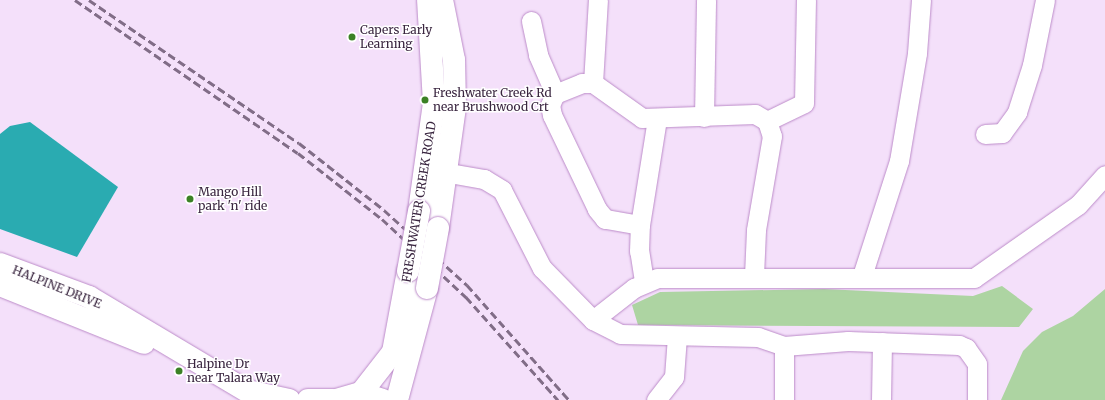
<!DOCTYPE html>
<html>
<head>
<meta charset="utf-8">
<style>
  body { margin:0 }
  #map { position:relative; width:1105px; height:400px; overflow:hidden; background:#f4e0fa; font-family:Merriweather,serif }
  div>[style] { position:absolute }
  .green>* { inset:0; background:#add4a2 }
  .water>* { inset:0; background:#2aabb1 }
  .roads { filter:drop-shadow(0 0 1px #bc8bc9) drop-shadow(0 0 1px #bc8bc9) }
  .minor>* { height:19px; margin:-9.5px; padding:0 9.5px; transform-origin:9.5px; border-radius:9.5px; background:#fff }
  .major>* { height:22px; margin:-11px; padding:0 11px; transform-origin:11px; border-radius:11px; background:#fff }
  .rail>* { height:3px; margin-top:-1.5px; transform-origin:0; background:repeating-linear-gradient(90deg,#816d87 0 8px,transparent 0 12px) }
  .bridges { filter:drop-shadow(0 0 1px #bc8bc9) drop-shadow(0 0 1px #bc8bc9) }
  .major-bridge>* { height:22px; margin:-11px; padding:0 11px; transform-origin:11px; border-radius:11px; background:#fff }
  .dots>* { width:11px; height:11px; translate:-50% -50%; box-sizing:border-box; border:2px solid #fff; border-radius:50% }
  span { translate:-50% -50%; white-space:nowrap; text-align:center; line-height:1.15; -webkit-text-stroke:3px #fff; paint-order:stroke }
  .poi-label { font-size:12px; color:#3a2640 }
  .left { translate:0 -50%; text-align:left }
  .street-label { font-size:12px; color:#3a2640 }
</style>
</head>
<body>
<div id="map">
  <div class="green">
    <div style="clip-path:polygon(1002px 286px,1033px 309px,1019px 327px,638px 325px,632px 305px,660px 292px,824px 289px,973px 296px)"></div>
    <div style="clip-path:polygon(1105px 289px,1105px 400px,1001px 400px,1023px 351px,1042px 332px,1073px 316px)"></div>
  </div>
  <div class="water">
    <div style="clip-path:polygon(30px 122px,118px 187px,77px 257px,0 229px,0 134px,10px 126px)"></div>
  </div>
  <div class="roads">
    <div class="minor">
      <div style="left:531px;top:21px;width:35px;rotate:78deg"></div>
      <div style="left:538px;top:55px;width:43px;rotate:66.4deg"></div>
      <div style="left:593px;top:83px;width:83px;rotate:-86.6deg"></div>
      <div style="left:704px;top:117px;width:117px;rotate:-89deg"></div>
      <div style="left:767px;top:121px;width:41px;rotate:-25.9deg"></div>
      <div style="left:804px;top:103px;width:103px;rotate:-88.9deg"></div>
      <div style="left:985px;top:134px;width:17px;rotate:-3deg"></div>
      <div style="left:1002px;top:133px;width:26px;rotate:-54deg"></div>
      <div style="left:1017px;top:112px;width:49px;rotate:-72.3deg"></div>
      <div style="left:1032px;top:65px;width:66px;rotate:-78.7deg"></div>
      <div style="left:432px;top:170px;width:53px;rotate:9.8deg"></div>
      <div style="left:484px;top:179px;width:21px;rotate:31deg"></div>
      <div style="left:502px;top:190px;width:88px;rotate:62.9deg"></div>
      <div style="left:542px;top:268px;width:73px;rotate:45.6deg"></div>
      <div style="left:593px;top:320px;width:30px;rotate:27deg"></div>
      <div style="left:620px;top:334px;width:138px;rotate:1.2deg"></div>
      <div style="left:758px;top:337px;width:28px;rotate:19deg"></div>
      <div style="left:784px;top:346px;width:64px;rotate:-4.5deg"></div>
      <div style="left:848px;top:341px;width:111px;rotate:2.1deg"></div>
      <div style="left:959px;top:345px;width:8px;rotate:23deg"></div>
      <div style="left:966px;top:348px;width:19px;rotate:55deg"></div>
      <div style="left:977px;top:364px;width:36px;rotate:90deg"></div>
      <div style="left:640px;top:225px;width:36px;rotate:-170deg"></div>
      <div style="left:605px;top:219px;width:13px;rotate:-129deg"></div>
      <div style="left:597px;top:209px;width:104px;rotate:-115.6deg"></div>
      <div style="left:552px;top:115px;width:10px;rotate:-101deg"></div>
      <div style="left:550px;top:105px;width:12px;rotate:-66deg"></div>
      <div style="left:555px;top:94px;width:29px;rotate:-22deg"></div>
      <div style="left:582px;top:83px;width:11px"></div>
      <div style="left:593px;top:83px;width:60px;rotate:35.5deg"></div>
      <div style="left:642px;top:118px;width:113px;rotate:-2deg"></div>
      <div style="left:755px;top:114px;width:14px;rotate:30deg"></div>
      <div style="left:767px;top:121px;width:16px;rotate:72deg"></div>
      <div style="left:772px;top:136px;width:95px;rotate:99.7deg"></div>
      <div style="left:756px;top:230px;width:46px;rotate:92.5deg"></div>
      <div style="left:862px;top:276px;width:121px;rotate:-72.2deg"></div>
      <div style="left:899px;top:161px;width:109px;rotate:-80.5deg"></div>
      <div style="left:917px;top:53px;width:53px;rotate:-85.7deg"></div>
      <div style="left:644px;top:281px;width:30px;rotate:-99deg"></div>
      <div style="left:639px;top:251px;width:26px;rotate:-88deg"></div>
      <div style="left:640px;top:225px;width:107px;rotate:-80.9deg"></div>
      <div style="left:593px;top:320px;width:52px;rotate:-38deg"></div>
      <div style="left:634px;top:288px;width:25px;rotate:-23deg"></div>
      <div style="left:657px;top:278px;width:317px"></div>
      <div style="left:974px;top:278px;width:127px;rotate:-35.1deg"></div>
      <div style="left:1078px;top:205px;width:40px;rotate:-48deg"></div>
      <div style="left:656px;top:400px;width:29px;rotate:-52deg"></div>
      <div style="left:674px;top:377px;width:41px;rotate:-85.8deg"></div>
      <div style="left:784px;top:400px;width:54px;rotate:-90deg"></div>
      <div style="left:881px;top:400px;width:58px;rotate:-89deg"></div>
    </div>
    <div class="major">
      <div style="left:419px;top:211px;width:109px;rotate:-82.1deg"></div>
      <div style="left:434px;top:103px;width:103px;rotate:-93.3deg"></div>
      <div style="left:438px;top:228px;width:122px;rotate:-82deg"></div>
      <div style="left:455px;top:107px;width:47px;rotate:-91.2deg"></div>
      <div style="left:454px;top:60px;width:61px;rotate:-101.3deg"></div>
      <div style="left:0;top:264px;width:95px;rotate:20.3deg"></div>
      <div style="left:89px;top:297px;width:201px;rotate:30.8deg"></div>
      <div style="left:0;top:285px;width:155px;rotate:21.9deg"></div>
      <div style="left:252px;top:392px;width:38px;rotate:12deg"></div>
      <div style="left:361px;top:393px;width:52px;rotate:-52deg"></div>
      <div style="left:393px;top:352px;width:82px;rotate:-79.5deg"></div>
      <div style="left:308px;top:400px;width:25px"></div>
      <div style="left:336px;top:400px;width:26px;rotate:-16deg"></div>
      <div style="left:361px;top:393px;width:22px;rotate:18deg"></div>
      <div style="left:397px;top:400px;width:116px;rotate:-75deg"></div>
    </div>
  </div>
  <div class="rail">
    <div style="left:75px;top:0;width:270px;rotate:34.5deg"></div>
    <div style="left:298px;top:153px;width:107px;rotate:38.2deg"></div>
    <div style="left:382px;top:219px;width:115px;rotate:42.9deg"></div>
    <div style="left:466px;top:297px;width:138px;rotate:48.2deg"></div>
    <div style="left:89px;top:0;width:254px;rotate:34.3deg"></div>
    <div style="left:299px;top:143px;width:108px;rotate:38.2deg"></div>
    <div style="left:384px;top:210px;width:112px;rotate:42.1deg"></div>
    <div style="left:467px;top:285px;width:154px;rotate:48.4deg"></div>
  </div>
  <div class="bridges">
    <div class="major-bridge">
      <div style="left:408px;top:271px;width:61px;rotate:-79.6deg"></div>
      <div style="left:427px;top:288px;width:61px;rotate:-79.6deg"></div>
    </div>
  </div>
  <div class="dots">
    <div style="left:352px;top:37px;background:#3b8125"></div>
    <div style="left:425px;top:100px;background:#3b8125"></div>
    <div style="left:190px;top:199px;background:#3b8125"></div>
    <div style="left:179px;top:371px;background:#3b8125"></div>
  </div>
  <div class="poi-label">
    <span class="left" style="left:360px;top:37px">Capers Early<br>Learning</span>
    <span class="left" style="left:433px;top:100px">Freshwater Creek Rd<br>near Brushwood Crt</span>
    <span class="left" style="left:198px;top:199px">Mango Hill<br>park 'n' ride</span>
    <span class="left" style="left:187px;top:371px">Halpine Dr<br>near Talara Way</span>
  </div>
  <div class="street-label">
    <span style="left:419px;top:202px;rotate:-81deg">FRESHWATER CREEK ROAD</span>
    <span style="left:57px;top:287px;rotate:22deg">HALPINE DRIVE</span>
  </div>
</div>
</body>
</html>
